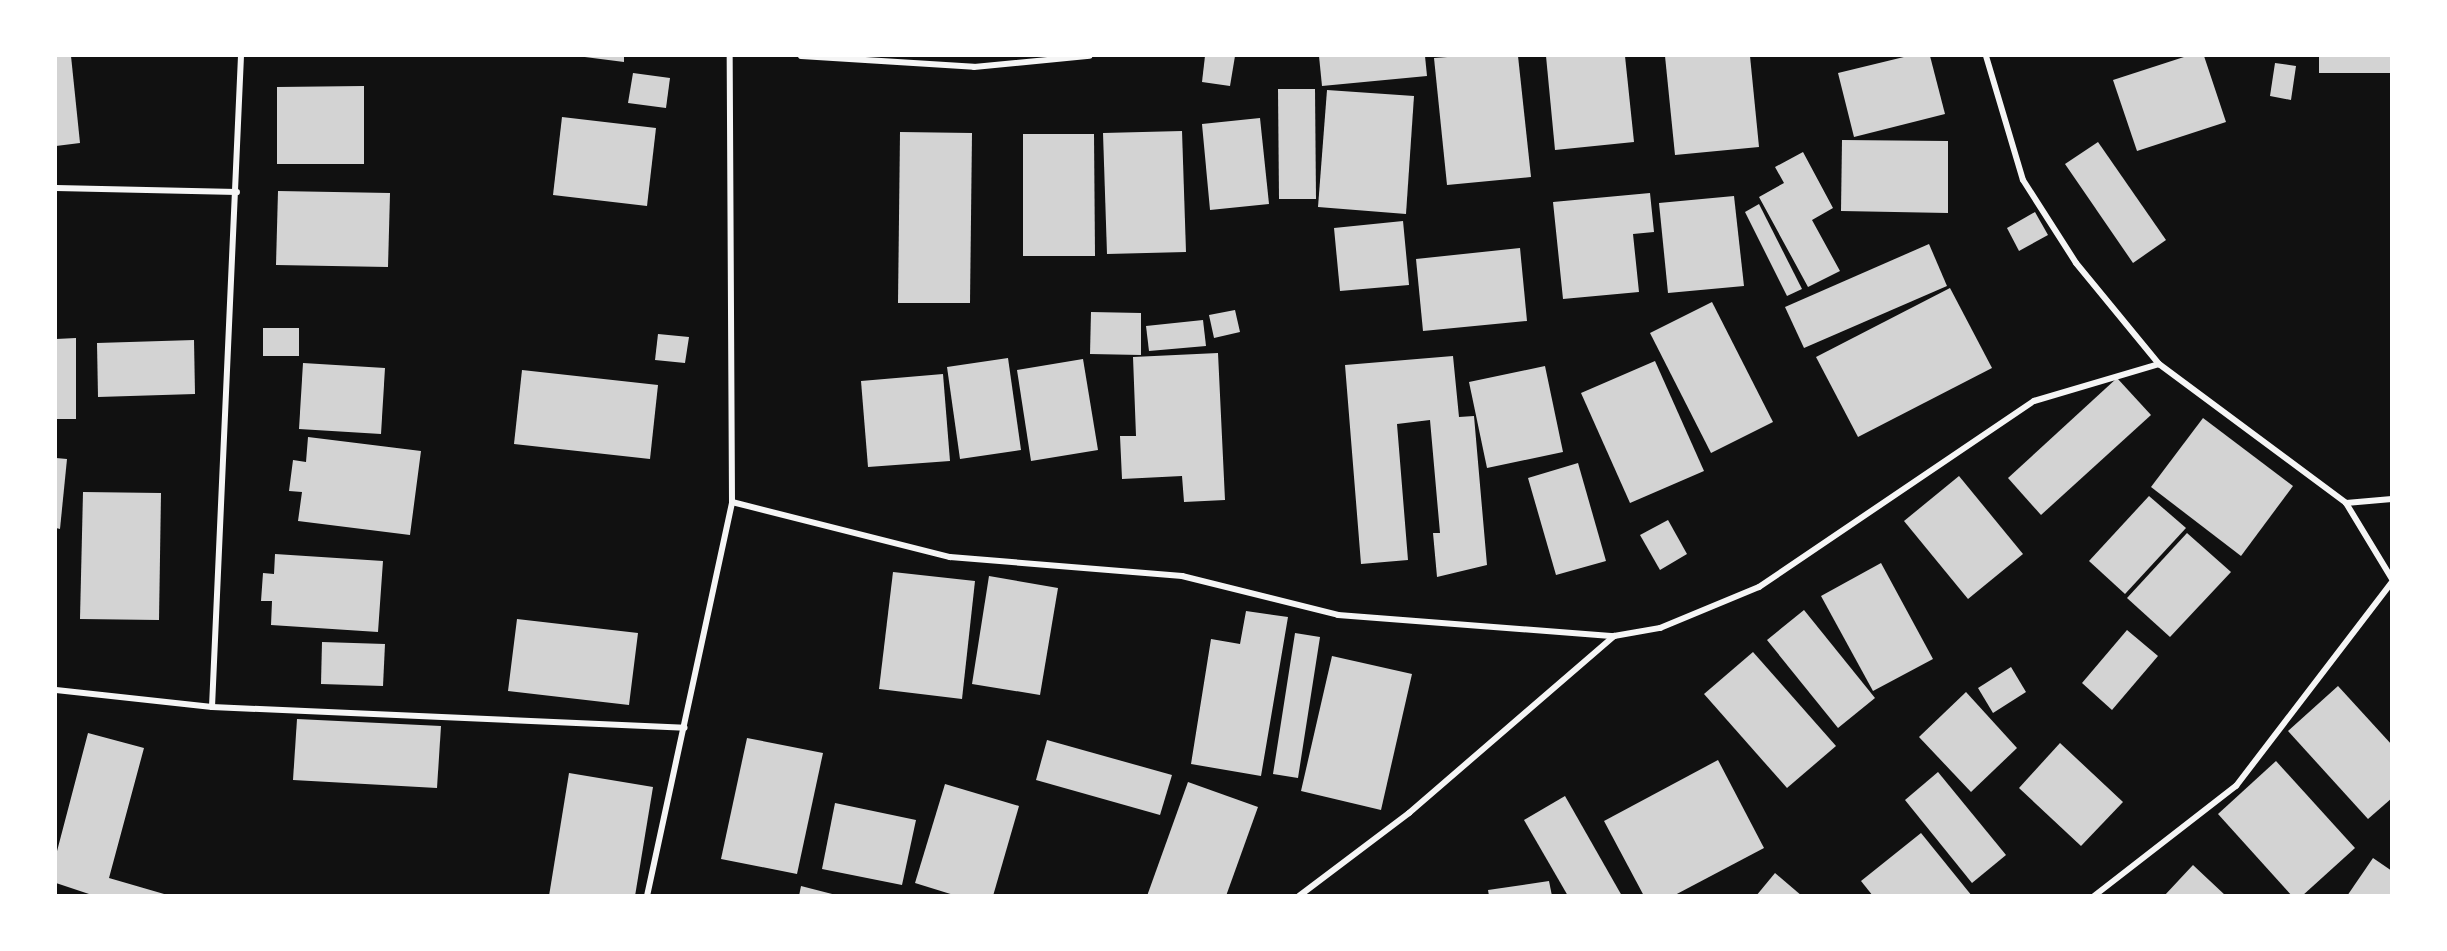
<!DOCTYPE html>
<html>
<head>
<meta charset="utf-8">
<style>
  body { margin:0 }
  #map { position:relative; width:2447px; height:951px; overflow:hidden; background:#111; font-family:"PT Sans Narrow",sans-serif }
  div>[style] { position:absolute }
  .building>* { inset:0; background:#d3d3d3 }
  .minor>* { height:6px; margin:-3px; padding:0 3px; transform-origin:3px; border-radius:3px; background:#f5f5f5 }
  span { translate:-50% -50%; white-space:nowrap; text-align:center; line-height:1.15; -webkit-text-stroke:4.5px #fff; paint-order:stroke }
  .frame { position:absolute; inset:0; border:57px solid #fff; pointer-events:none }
</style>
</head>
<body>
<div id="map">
  <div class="building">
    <div style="clip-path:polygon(56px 56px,71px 56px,80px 143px,56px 146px)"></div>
    <div style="clip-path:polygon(577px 56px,624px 56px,624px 62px)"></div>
    <div style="clip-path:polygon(1205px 56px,1235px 56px,1230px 86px,1202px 82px)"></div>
    <div style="clip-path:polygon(1319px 56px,1425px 56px,1427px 76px,1322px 86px)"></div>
    <div style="clip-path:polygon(1461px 56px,1518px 56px,1531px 177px,1447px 185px,1434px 58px)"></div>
    <div style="clip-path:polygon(1546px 56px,1625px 56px,1634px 142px,1555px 150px)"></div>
    <div style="clip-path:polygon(1665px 56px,1750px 56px,1759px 147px,1675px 155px)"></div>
    <div style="clip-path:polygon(1908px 56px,1930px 56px,1945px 114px,1854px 137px,1838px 73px)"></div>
    <div style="clip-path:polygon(2187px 56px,2204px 56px,2226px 122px,2137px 151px,2113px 80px)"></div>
    <div style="clip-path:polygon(2319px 56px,2392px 56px,2392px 73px,2319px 73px)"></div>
    <div style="clip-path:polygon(2275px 63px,2296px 66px,2291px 100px,2270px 96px)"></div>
    <div style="clip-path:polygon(633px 73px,670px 78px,666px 108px,628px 103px)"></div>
    <div style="clip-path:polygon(364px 86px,364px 164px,277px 164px,277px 87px)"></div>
    <div style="clip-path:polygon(1278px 89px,1315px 89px,1316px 199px,1279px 199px)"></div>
    <div style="clip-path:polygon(1327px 90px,1414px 96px,1406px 214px,1318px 207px)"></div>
    <div style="clip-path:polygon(562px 117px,656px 128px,647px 206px,553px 195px)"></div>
    <div style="clip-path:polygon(1260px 118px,1269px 204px,1210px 210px,1202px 124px)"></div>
    <div style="clip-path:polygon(1182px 131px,1186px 252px,1107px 254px,1103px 133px)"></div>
    <div style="clip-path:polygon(900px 132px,972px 133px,970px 303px,898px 303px)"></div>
    <div style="clip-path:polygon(1023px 134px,1094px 134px,1095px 256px,1023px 256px)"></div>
    <div style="clip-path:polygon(1842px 140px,1948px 141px,1948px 213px,1841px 211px)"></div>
    <div style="clip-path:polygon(2098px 142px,2166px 240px,2133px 263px,2065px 164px)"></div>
    <div style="clip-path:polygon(1803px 152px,1833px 208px,1812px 220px,1840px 271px,1808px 287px,1759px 197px,1784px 183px,1775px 167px)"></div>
    <div style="clip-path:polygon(278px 191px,390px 193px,388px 267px,276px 265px)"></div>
    <div style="clip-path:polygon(1650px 193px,1654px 232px,1633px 234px,1639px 292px,1563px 299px,1553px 202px)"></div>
    <div style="clip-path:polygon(1734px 196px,1744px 286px,1668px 293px,1659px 203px)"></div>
    <div style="clip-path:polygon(1759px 204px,1802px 289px,1787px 296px,1745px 212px)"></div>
    <div style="clip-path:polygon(2035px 212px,2048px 235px,2019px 251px,2007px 228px)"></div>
    <div style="clip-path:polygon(1403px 221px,1409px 285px,1340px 291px,1334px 228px)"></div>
    <div style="clip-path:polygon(1929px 244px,1947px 286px,1804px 348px,1785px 307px)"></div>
    <div style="clip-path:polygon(1520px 248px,1527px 321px,1423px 331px,1416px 259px)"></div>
    <div style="clip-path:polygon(1950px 288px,1992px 368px,1858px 437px,1816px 357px)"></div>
    <div style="clip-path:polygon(1712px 302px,1773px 422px,1711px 453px,1650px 333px)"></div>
    <div style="clip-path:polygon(1235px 310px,1240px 332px,1214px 338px,1209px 315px)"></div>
    <div style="clip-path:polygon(1091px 312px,1141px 313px,1141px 355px,1090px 354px)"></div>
    <div style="clip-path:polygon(1203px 320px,1206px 346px,1149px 351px,1146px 326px)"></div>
    <div style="clip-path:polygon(263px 328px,299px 328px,299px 356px,263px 356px)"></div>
    <div style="clip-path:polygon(658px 334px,689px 337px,685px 363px,655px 360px)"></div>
    <div style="clip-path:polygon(76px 338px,76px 419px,56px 419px,56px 339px)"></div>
    <div style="clip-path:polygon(194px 340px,195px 394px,98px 397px,97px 343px)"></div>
    <div style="clip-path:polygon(1218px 353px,1225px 500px,1184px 502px,1182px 476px,1122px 479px,1120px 436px,1136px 436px,1133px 357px)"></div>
    <div style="clip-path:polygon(1453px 356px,1459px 417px,1474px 416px,1487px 565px,1437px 577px,1433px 533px,1440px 533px,1430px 420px,1397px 424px,1408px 560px,1361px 564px,1345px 365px)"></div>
    <div style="clip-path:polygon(1008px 358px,1021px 450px,960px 459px,947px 367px)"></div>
    <div style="clip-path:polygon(1083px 359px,1098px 450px,1031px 461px,1017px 370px)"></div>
    <div style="clip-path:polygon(1655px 361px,1704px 471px,1630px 503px,1581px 393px)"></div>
    <div style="clip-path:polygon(303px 363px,385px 368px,381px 434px,299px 429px)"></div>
    <div style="clip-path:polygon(1545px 366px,1563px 452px,1487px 468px,1469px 382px)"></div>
    <div style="clip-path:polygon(522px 370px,658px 385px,650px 459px,514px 444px)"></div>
    <div style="clip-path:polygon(943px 374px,950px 461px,868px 467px,861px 381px)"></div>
    <div style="clip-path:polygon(2117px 378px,2151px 415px,2041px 515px,2008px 478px)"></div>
    <div style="clip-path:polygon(2203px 418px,2293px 486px,2241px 556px,2151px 487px)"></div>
    <div style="clip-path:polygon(308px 437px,421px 451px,410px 535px,298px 521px,302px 492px,289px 491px,293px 460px,306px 462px)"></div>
    <div style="clip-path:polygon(56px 458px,67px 459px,60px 529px,56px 528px)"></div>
    <div style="clip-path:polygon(1578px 463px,1606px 561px,1556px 575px,1528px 478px)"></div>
    <div style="clip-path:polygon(1959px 476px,2023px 554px,1968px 599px,1904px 521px)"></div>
    <div style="clip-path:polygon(83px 492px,161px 493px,159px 620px,80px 619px)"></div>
    <div style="clip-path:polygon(2149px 496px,2186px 528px,2125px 594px,2089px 561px)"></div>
    <div style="clip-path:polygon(1668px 520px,1687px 554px,1660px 570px,1640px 535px)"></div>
    <div style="clip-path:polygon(2187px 533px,2231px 572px,2170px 637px,2127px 598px)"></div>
    <div style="clip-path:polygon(275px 554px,383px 561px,378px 632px,271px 625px,272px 601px,261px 601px,263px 573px,274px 574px)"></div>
    <div style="clip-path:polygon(1881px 563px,1933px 659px,1873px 691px,1821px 596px)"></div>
    <div style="clip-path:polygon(893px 572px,975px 581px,962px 699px,879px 689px)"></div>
    <div style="clip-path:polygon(989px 576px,1058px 588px,1040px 695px,972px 684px)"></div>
    <div style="clip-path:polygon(1804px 610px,1875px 698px,1838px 728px,1767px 640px)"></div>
    <div style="clip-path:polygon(1246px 611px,1288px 617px,1261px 776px,1191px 764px,1211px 639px,1240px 644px)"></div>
    <div style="clip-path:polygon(517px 619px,638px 633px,629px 705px,508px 691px)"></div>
    <div style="clip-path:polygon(2127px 630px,2158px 656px,2112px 710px,2082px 683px)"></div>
    <div style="clip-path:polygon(1295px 633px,1320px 637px,1298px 778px,1273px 774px)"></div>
    <div style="clip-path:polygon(322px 642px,385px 644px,383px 686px,321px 684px)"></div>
    <div style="clip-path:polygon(1753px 652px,1836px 746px,1787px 788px,1704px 694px)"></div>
    <div style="clip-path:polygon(1332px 656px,1412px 674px,1381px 810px,1301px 791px)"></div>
    <div style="clip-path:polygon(2011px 667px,2026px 692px,1993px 713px,1978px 688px)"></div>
    <div style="clip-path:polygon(2338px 686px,2392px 745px,2392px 798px,2368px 819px,2288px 731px)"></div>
    <div style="clip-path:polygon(1966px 692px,2017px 748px,1971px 792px,1919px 737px)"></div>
    <div style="clip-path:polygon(297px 719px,441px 726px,437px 788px,293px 780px)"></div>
    <div style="clip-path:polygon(88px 733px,144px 748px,109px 878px,171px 896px,95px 896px,56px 883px,56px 855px)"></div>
    <div style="clip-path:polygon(747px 738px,823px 753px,797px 874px,721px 859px)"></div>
    <div style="clip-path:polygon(1047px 740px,1172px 775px,1160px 815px,1036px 780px)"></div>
    <div style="clip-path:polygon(2060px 743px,2123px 802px,2081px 846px,2019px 788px)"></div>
    <div style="clip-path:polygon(1718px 760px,1764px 848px,1673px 896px,1644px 896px,1604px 821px)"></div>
    <div style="clip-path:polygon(2276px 761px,2355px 848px,2302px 896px,2292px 896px,2218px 814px)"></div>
    <div style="clip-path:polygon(1938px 772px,2006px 855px,1972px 883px,1905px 800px)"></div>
    <div style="clip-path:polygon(569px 773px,653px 787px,635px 896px,549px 896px)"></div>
    <div style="clip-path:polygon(1188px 782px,1258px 807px,1226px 896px,1147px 896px)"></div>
    <div style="clip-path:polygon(945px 784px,1019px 806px,993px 896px,957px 896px,915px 883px)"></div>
    <div style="clip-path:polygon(1565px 796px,1622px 896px,1568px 896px,1524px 820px)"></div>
    <div style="clip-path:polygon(835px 803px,916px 820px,902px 885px,822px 869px)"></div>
    <div style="clip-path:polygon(1921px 833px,1972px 896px,1873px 896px,1861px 881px)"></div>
    <div style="clip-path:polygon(2373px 858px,2392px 871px,2392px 896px,2347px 896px)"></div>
    <div style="clip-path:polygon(2193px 865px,2226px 896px,2164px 896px)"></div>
    <div style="clip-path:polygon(1775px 873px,1802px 896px,1756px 896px)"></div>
    <div style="clip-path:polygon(1549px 881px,1552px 896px,1489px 896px,1488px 890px)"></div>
    <div style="clip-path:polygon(801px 886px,836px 895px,836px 896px,799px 896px)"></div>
  </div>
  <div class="minor">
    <div style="left:801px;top:56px;width:173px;rotate:3.6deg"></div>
    <div style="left:974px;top:67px;width:116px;rotate:-5.5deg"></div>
    <div style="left:1986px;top:56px;width:129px;rotate:73.4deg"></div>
    <div style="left:2023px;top:180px;width:98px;rotate:57.4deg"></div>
    <div style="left:2076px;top:263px;width:131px;rotate:50.6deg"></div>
    <div style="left:2159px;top:364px;width:233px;rotate:36.6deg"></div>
    <div style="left:2346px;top:503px;width:89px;rotate:58.8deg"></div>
    <div style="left:56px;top:188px;width:181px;rotate:1.3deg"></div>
    <div style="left:732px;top:502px;width:225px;rotate:14.2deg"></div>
    <div style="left:950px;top:557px;width:233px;rotate:4.7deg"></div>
    <div style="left:1182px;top:576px;width:161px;rotate:14deg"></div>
    <div style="left:1338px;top:615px;width:277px;rotate:4.4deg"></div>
    <div style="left:1614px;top:636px;width:47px;rotate:-9.9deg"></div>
    <div style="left:1660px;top:628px;width:107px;rotate:-22.5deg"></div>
    <div style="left:1759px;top:587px;width:332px;rotate:-34.1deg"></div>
    <div style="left:2034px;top:401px;width:130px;rotate:-16.5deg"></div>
    <div style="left:2346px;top:503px;width:46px;rotate:-5deg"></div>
    <div style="left:56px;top:690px;width:157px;rotate:6.2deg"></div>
    <div style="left:212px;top:707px;width:473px;rotate:2.5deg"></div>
    <div style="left:212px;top:707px;width:652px;rotate:-87.45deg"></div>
    <div style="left:647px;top:896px;width:403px;rotate:-77.8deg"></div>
    <div style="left:732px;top:502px;width:446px;rotate:-90.3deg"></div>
    <div style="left:1299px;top:896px;width:138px;rotate:-37deg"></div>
    <div style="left:1409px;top:813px;width:271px;rotate:-40.8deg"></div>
    <div style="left:2094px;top:896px;width:180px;rotate:-37.8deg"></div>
    <div style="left:2236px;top:786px;width:257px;rotate:-52.6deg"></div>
  </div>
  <div class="frame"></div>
</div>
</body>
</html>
